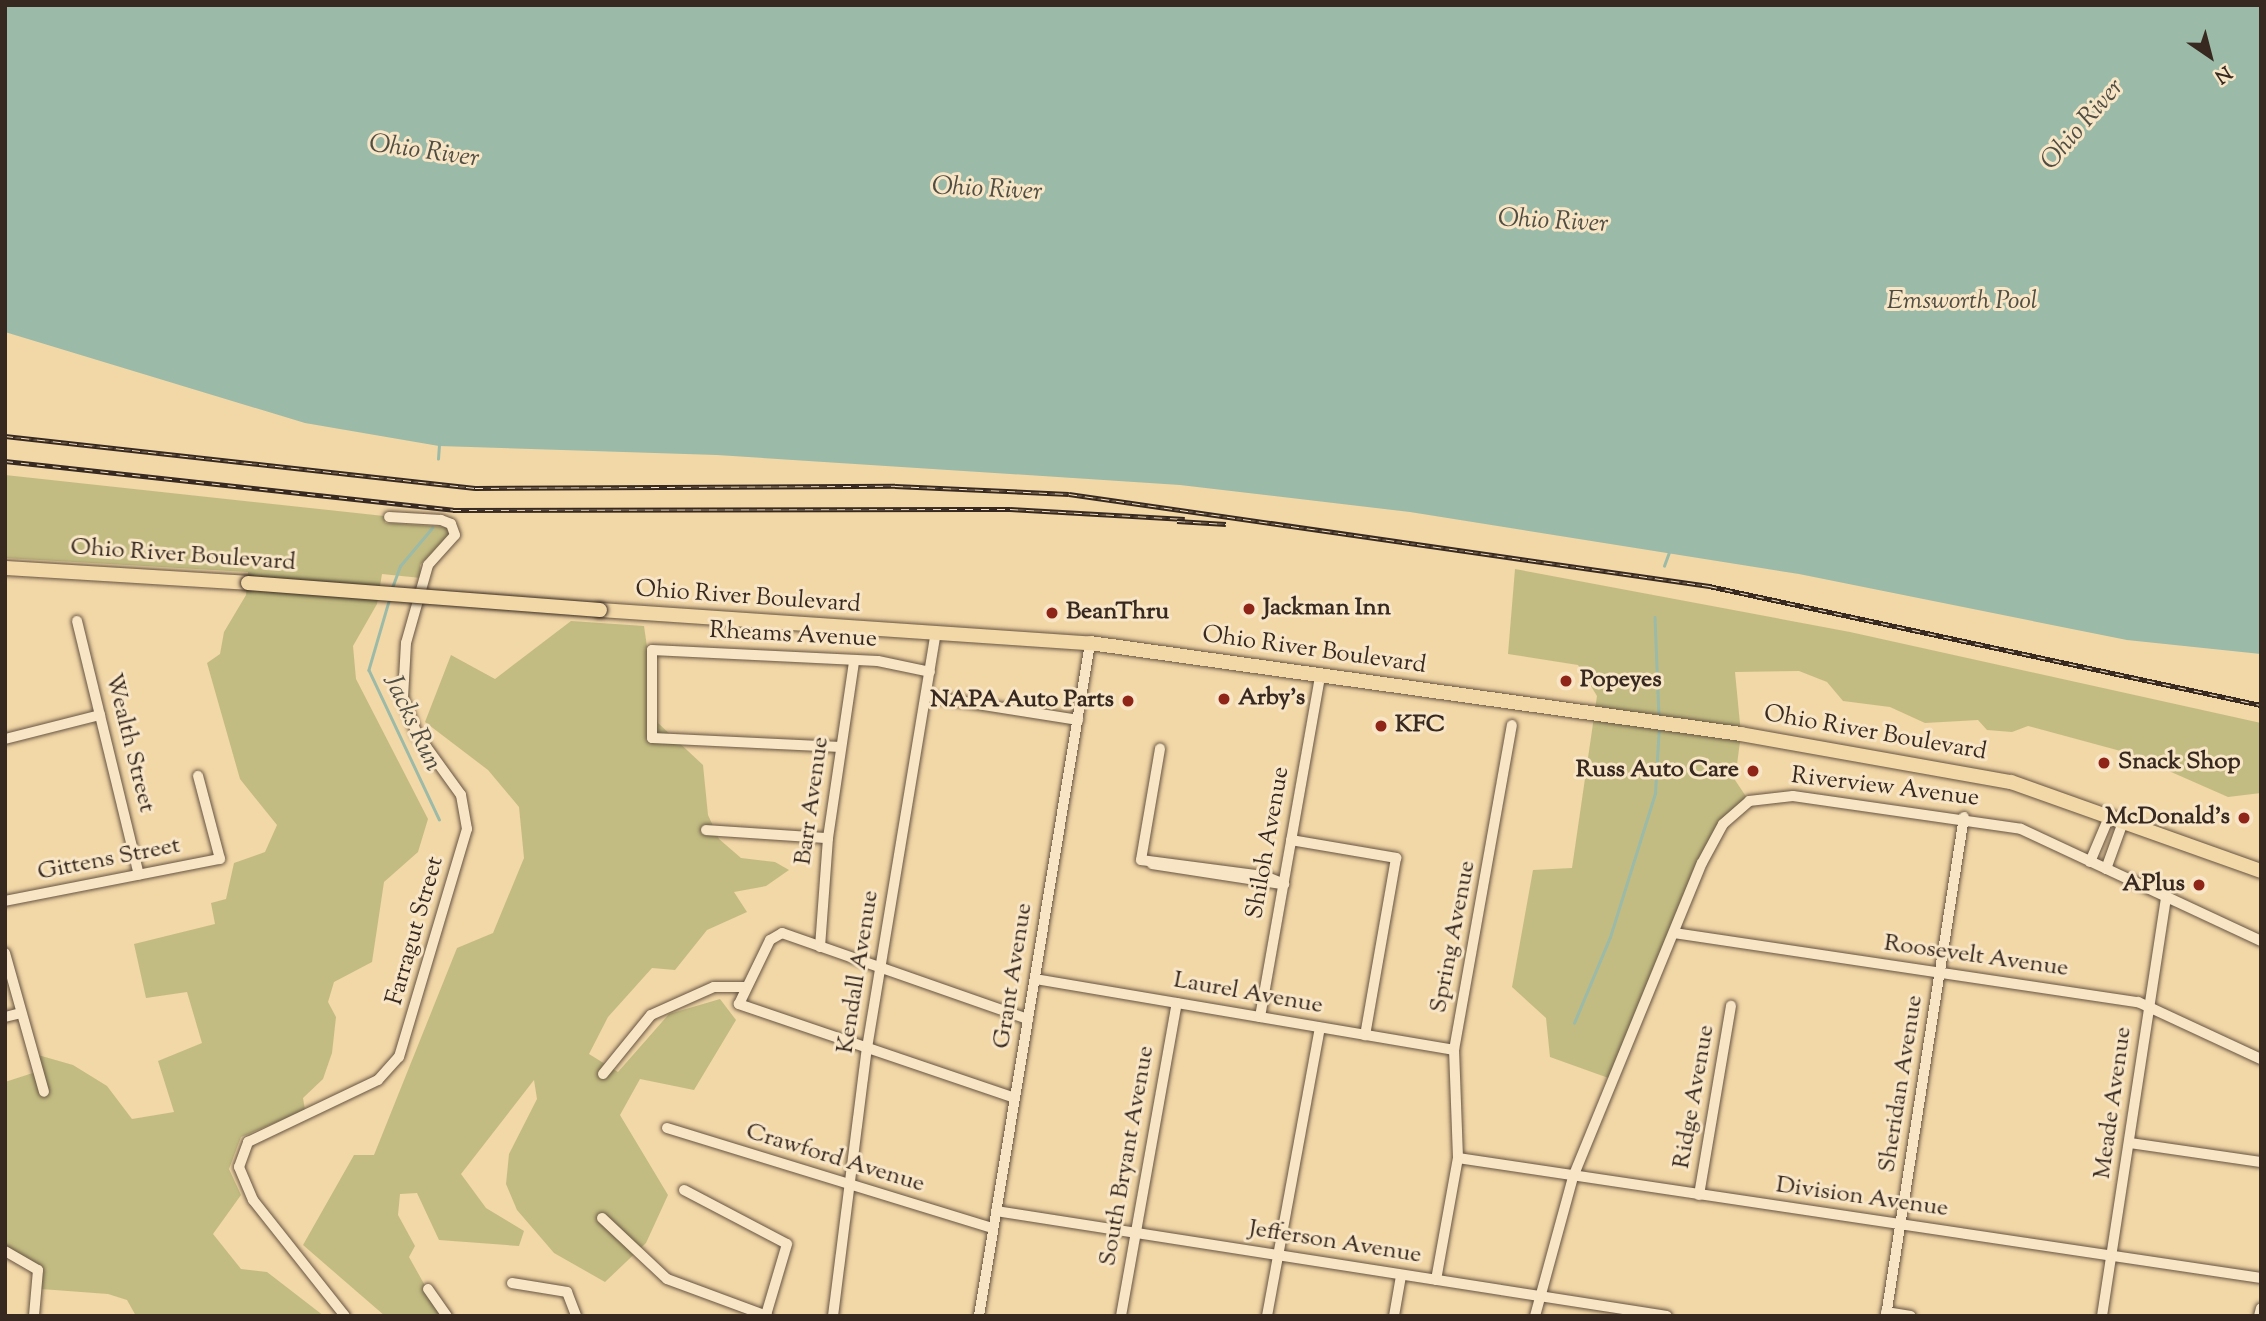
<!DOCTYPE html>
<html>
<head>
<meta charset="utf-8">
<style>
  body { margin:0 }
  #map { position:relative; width:2266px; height:1321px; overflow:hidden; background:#f2d7a7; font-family:"Sorts Mill Goudy",serif }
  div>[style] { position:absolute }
  .green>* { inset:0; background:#c3bc82 }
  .water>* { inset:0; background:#9bbaa7 }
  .stream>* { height:2.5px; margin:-1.25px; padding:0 1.25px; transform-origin:1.25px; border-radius:1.25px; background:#9bbaa7 }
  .roads { filter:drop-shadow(0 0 2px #665442) drop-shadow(0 0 2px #665442) }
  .minor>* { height:10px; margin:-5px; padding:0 5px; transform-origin:5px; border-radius:5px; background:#f7e5c6 }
  .highway>* { height:14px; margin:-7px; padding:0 7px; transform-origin:7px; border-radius:7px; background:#f2d7a7 }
  .rail>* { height:5px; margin-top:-2.5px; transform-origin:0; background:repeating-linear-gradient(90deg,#f7e5c6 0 8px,#372920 0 16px); box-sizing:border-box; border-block:2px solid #372920 }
  .bridges { filter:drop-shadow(0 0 2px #372920) drop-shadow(0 0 2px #372920) }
  .highway-bridge>* { height:14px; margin:-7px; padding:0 7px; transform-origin:7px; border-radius:7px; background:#f2d7a7 }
  .dots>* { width:19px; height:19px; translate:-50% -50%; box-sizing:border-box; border:4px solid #f7e5c6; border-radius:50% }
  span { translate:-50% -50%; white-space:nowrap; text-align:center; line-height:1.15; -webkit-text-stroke:6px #f7e5c6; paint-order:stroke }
  .street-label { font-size:24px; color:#372920 }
  .poi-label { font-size:24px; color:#372920; font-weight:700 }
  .left { translate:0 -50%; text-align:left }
  .right { translate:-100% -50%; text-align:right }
  .water-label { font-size:26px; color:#504d42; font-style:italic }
  .frame { position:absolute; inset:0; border:7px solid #372920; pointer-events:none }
  .north { position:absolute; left:2175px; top:21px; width:70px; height:70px; -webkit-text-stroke:5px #f7e5c6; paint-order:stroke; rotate:145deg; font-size:19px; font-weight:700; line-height:28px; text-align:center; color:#372920 }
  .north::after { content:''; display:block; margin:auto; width:24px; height:32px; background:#372920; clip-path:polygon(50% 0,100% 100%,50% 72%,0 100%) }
</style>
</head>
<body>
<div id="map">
  <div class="green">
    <div style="clip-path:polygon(5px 475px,384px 516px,385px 523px,446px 527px,449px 534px,420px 565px,421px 578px,382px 574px,377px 604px,353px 646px,356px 679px,428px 819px,418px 852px,384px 882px,372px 962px,334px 982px,328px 1002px,336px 1017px,332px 1053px,323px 1079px,303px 1098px,305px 1110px,241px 1137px,229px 1169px,241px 1195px,213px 1234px,241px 1269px,267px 1272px,324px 1316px,136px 1316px,127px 1300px,108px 1294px,41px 1289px,42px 1269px,6px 1246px,5px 1082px,42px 1070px,38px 1055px,73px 1065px,107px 1086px,132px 1119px,174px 1112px,158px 1061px,202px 1043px,187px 992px,146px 998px,134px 944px,215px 924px,211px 903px,226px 899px,234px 863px,265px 852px,277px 825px,240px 779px,207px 663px,220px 654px,224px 632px,246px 595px,248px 572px,5px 558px)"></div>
    <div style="clip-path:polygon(1515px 569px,1850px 632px,2261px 723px,2261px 793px,2228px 797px,2128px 753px,2028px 726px,2012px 732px,1987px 730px,1978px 720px,1925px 723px,1890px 707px,1843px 701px,1827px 682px,1799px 671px,1735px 672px,1741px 734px,1735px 780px,1749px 801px,1723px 823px,1614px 1080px,1550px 1057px,1546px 1018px,1512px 987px,1533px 870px,1572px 868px,1597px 696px,1578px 665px,1508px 654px)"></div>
    <div style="clip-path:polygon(571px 621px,644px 626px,658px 723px,703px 765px,708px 815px,719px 839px,741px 858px,775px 862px,789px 870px,766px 886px,734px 892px,747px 912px,707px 930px,675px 970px,652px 968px,608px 1017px,589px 1054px,618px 1072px,669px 1014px,720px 999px,736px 1020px,694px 1090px,640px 1079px,620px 1115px,668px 1195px,646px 1243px,605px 1282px,554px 1253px,517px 1210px,506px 1184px,509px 1154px,537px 1099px,534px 1080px,461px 1174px,486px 1208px,524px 1231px,519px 1246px,439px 1240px,417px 1193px,400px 1194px,398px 1215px,415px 1246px,409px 1257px,442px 1316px,385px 1316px,303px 1245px,354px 1155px,374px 1155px,457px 948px,493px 933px,524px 858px,519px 807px,488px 770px,425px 722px,451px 655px,495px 679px)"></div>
  </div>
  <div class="water">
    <div style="clip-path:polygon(5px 5px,2261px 5px,2261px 654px,2127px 640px,1799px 574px,1410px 512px,1180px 485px,717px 455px,439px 446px,305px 423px,5px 332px)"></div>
  </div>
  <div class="stream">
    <div style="left:438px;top:459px;width:14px;rotate:-86deg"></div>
    <div style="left:1664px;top:566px;width:15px;rotate:-70deg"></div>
    <div style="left:392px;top:588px;width:23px;rotate:-70deg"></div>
    <div style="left:400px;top:566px;width:50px;rotate:-49.9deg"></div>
    <div style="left:390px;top:598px;width:75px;rotate:106.3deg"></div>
    <div style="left:369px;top:670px;width:165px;rotate:64.8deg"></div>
    <div style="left:1655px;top:617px;width:99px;rotate:87.7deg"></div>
    <div style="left:1574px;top:1023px;width:93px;rotate:-67.3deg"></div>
    <div style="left:1610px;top:937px;width:151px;rotate:-72.6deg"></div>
    <div style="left:1655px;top:793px;width:67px;rotate:-86.6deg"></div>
  </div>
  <div class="roads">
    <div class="minor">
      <div style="left:77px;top:621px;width:261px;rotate:76.3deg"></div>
      <div style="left:927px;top:696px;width:153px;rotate:9deg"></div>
      <div style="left:5px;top:739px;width:98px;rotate:-14.2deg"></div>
      <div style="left:841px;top:747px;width:189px;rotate:-177.3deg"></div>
      <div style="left:652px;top:738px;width:88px;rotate:-90deg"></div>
      <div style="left:652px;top:650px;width:226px;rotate:2.8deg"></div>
      <div style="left:878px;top:661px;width:53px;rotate:11.9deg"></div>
      <div style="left:706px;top:830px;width:122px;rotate:3.8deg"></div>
      <div style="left:1291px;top:840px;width:107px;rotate:9.7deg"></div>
      <div style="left:1396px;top:858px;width:180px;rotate:99.9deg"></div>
      <div style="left:1141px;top:860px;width:125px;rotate:7.4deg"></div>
      <div style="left:1265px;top:876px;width:21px;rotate:23deg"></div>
      <div style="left:1141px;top:860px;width:113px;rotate:-80.3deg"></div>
      <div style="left:2090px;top:862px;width:49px;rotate:-67.1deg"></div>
      <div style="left:1152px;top:864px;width:131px;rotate:8.8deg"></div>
      <div style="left:2106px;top:869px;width:50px;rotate:-70.1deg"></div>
      <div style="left:5px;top:901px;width:219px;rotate:-11.1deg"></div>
      <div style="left:220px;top:859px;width:86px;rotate:-104.8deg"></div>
      <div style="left:1674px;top:933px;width:469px;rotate:8.5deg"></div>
      <div style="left:2138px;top:1002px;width:136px;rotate:24.9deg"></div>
      <div style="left:820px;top:947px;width:109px;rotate:-85.8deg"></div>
      <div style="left:828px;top:838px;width:179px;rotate:-81.6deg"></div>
      <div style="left:5px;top:953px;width:144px;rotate:74.3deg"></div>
      <div style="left:1035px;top:979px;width:425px;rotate:9.6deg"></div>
      <div style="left:5px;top:1017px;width:16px;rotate:-14deg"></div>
      <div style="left:1260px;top:1017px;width:346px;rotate:-80deg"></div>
      <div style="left:603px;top:1074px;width:76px;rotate:-50.9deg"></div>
      <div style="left:651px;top:1015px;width:69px;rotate:-24deg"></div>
      <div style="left:714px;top:987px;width:32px"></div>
      <div style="left:1015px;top:1098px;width:292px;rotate:-161.2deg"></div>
      <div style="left:739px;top:1004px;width:71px;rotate:-64.2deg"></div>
      <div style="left:770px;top:940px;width:14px;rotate:-30deg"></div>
      <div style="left:782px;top:933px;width:261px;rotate:19.3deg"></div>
      <div style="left:667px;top:1128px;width:341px;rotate:17.1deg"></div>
      <div style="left:2130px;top:1143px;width:132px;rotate:8.3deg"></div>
      <div style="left:1458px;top:1158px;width:812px;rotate:8.5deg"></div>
      <div style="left:684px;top:1190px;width:116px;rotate:27.7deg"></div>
      <div style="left:787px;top:1244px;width:74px;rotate:106.5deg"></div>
      <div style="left:1699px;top:1195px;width:192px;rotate:-80.4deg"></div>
      <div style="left:996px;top:1211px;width:679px;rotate:8.89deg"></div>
      <div style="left:602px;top:1218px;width:89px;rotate:43.2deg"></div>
      <div style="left:667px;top:1279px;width:107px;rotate:20.3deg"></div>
      <div style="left:5px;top:1251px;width:38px;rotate:30deg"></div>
      <div style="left:38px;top:1270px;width:46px;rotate:95deg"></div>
      <div style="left:1436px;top:1280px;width:124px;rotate:-79.8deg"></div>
      <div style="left:1458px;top:1158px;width:108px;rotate:-92.1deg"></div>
      <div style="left:1454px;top:1050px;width:330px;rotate:-79.9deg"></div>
      <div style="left:512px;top:1283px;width:56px;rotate:9.3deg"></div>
      <div style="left:567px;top:1292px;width:26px;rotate:69deg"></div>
      <div style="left:428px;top:1289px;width:33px;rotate:55deg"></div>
      <div style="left:1886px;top:1312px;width:25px;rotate:9deg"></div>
      <div style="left:345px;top:1316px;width:148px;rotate:-128.4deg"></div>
      <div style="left:253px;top:1200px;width:36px;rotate:-113deg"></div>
      <div style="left:239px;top:1167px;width:27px;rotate:-70deg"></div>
      <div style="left:248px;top:1142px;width:144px;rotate:-25.5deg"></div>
      <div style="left:378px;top:1080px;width:31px;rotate:-48deg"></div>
      <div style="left:399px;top:1057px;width:238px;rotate:-73.4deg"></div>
      <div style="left:467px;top:829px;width:35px;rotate:-100deg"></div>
      <div style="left:461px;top:795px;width:75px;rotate:-125.8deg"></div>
      <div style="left:417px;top:734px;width:39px;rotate:-111deg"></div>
      <div style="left:403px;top:698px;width:55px;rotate:-86.9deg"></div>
      <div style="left:406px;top:643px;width:81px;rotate:-74.2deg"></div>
      <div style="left:428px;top:565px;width:40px;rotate:-48deg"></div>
      <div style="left:455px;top:535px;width:12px;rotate:-110deg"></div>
      <div style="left:451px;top:524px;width:11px;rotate:-158deg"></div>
      <div style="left:441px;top:520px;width:52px;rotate:-176.7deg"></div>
      <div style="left:833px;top:1316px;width:270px;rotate:-82.8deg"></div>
      <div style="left:867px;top:1048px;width:418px;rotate:-80.6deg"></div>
      <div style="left:979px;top:1316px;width:682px;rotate:-80.63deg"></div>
      <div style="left:1121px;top:1316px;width:318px;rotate:-79.9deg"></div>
      <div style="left:1267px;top:1316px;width:293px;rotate:-79.6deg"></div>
      <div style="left:1394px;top:1316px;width:41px;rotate:-80.1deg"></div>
      <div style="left:1535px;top:1316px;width:144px;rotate:-74.7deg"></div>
      <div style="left:1573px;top:1177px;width:339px;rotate:-67.7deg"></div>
      <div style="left:1702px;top:863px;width:44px;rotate:-61.7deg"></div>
      <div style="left:1723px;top:824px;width:35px;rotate:-41deg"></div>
      <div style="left:1749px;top:801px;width:44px;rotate:-6.5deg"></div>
      <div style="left:1793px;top:796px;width:230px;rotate:8.2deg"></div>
      <div style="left:2021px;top:829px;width:265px;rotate:25deg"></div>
      <div style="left:1886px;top:1316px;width:505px;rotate:-81.12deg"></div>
      <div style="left:2102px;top:1316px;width:425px;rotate:-81.3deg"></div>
      <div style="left:2259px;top:1316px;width:8px;rotate:-76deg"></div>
    </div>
    <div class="highway">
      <div style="left:5px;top:568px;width:243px;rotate:3.5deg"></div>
      <div style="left:600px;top:610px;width:491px;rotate:3.9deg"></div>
      <div style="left:1090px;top:643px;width:657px;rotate:7.96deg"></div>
      <div style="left:1741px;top:734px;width:274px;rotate:10.1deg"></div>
      <div style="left:2011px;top:782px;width:265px;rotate:19.6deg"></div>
    </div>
  </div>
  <div class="rail">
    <div style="left:5px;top:436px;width:473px;rotate:6.3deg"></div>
    <div style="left:475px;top:488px;width:420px;rotate:-0.3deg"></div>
    <div style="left:895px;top:486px;width:174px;rotate:2.6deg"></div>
    <div style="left:1069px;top:494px;width:647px;rotate:8.18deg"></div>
    <div style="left:1709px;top:586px;width:565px;rotate:12.17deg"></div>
    <div style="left:5px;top:461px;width:451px;rotate:6.2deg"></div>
    <div style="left:453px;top:510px;width:557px;rotate:-0.1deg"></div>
    <div style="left:1010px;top:509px;width:175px;rotate:3.3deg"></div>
    <div style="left:1177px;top:521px;width:49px;rotate:3.5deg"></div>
  </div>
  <div class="bridges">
    <div class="highway-bridge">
      <div style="left:248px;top:583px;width:353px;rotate:4.4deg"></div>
    </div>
  </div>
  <div class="dots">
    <div style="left:1249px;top:609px;background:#8f2418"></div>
    <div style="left:1052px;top:613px;background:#8f2418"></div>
    <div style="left:1566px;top:681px;background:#8f2418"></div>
    <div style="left:1224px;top:699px;background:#8f2418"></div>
    <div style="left:1128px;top:701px;background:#8f2418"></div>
    <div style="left:1381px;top:726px;background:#8f2418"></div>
    <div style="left:2104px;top:763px;background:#8f2418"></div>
    <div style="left:1753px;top:771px;background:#8f2418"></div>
    <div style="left:2244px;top:818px;background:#8f2418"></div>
    <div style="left:2199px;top:885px;background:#8f2418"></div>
  </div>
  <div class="street-label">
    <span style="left:183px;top:556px;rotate:4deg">Ohio River Boulevard</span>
    <span style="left:748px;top:598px;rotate:4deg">Ohio River Boulevard</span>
    <span style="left:793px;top:636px;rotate:3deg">Rheams Avenue</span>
    <span style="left:1314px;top:651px;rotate:8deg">Ohio River Boulevard</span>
    <span style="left:1875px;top:734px;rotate:10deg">Ohio River Boulevard</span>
    <span style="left:129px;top:743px;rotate:76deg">Wealth Street</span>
    <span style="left:1885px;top:788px;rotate:7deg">Riverview Avenue</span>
    <span style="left:813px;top:801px;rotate:-82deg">Barr Avenue</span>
    <span style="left:1269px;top:843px;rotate:-80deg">Shiloh Avenue</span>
    <span style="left:109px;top:860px;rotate:-11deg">Gittens Street</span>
    <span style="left:416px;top:931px;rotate:-74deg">Farragut Street</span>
    <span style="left:1454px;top:937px;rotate:-79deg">Spring Avenue</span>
    <span style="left:1976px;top:957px;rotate:8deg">Roosevelt Avenue</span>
    <span style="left:859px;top:972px;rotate:-81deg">Kendall Avenue</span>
    <span style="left:1014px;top:976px;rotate:-81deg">Grant Avenue</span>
    <span style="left:1248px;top:994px;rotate:10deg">Laurel Avenue</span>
    <span style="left:1902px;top:1084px;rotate:-81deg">Sheridan Avenue</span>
    <span style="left:1695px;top:1097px;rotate:-80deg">Ridge Avenue</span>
    <span style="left:2114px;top:1103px;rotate:-82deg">Meade Avenue</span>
    <span style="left:1128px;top:1156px;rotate:-80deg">South Bryant Avenue</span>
    <span style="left:835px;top:1159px;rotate:17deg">Crawford Avenue</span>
    <span style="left:1862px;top:1198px;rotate:8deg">Division Avenue</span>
    <span style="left:1335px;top:1243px;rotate:9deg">Jefferson Avenue</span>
  </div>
  <div class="poi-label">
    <span class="left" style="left:1263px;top:609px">Jackman Inn</span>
    <span class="left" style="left:1066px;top:613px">BeanThru</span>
    <span class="left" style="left:1580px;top:681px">Popeyes</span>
    <span class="left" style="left:1238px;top:699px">Arby's</span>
    <span class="right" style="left:1114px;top:701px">NAPA Auto Parts</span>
    <span class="left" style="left:1395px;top:726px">KFC</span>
    <span class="left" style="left:2118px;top:763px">Snack Shop</span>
    <span class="right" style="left:1739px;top:771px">Russ Auto Care</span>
    <span class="right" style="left:2230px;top:818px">McDonald's</span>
    <span class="right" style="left:2185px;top:885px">APlus</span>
  </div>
  <div class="water-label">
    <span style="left:2083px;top:125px;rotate:-49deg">Ohio River</span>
    <span style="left:424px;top:152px;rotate:8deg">Ohio River</span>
    <span style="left:987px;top:190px;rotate:3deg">Ohio River</span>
    <span style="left:1553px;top:222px;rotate:3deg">Ohio River</span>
    <span style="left:1962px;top:302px">Emsworth Pool</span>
    <span style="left:412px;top:723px;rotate:65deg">Jacks Run</span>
  </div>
  <div class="frame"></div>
  <div class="north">N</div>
</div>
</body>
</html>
